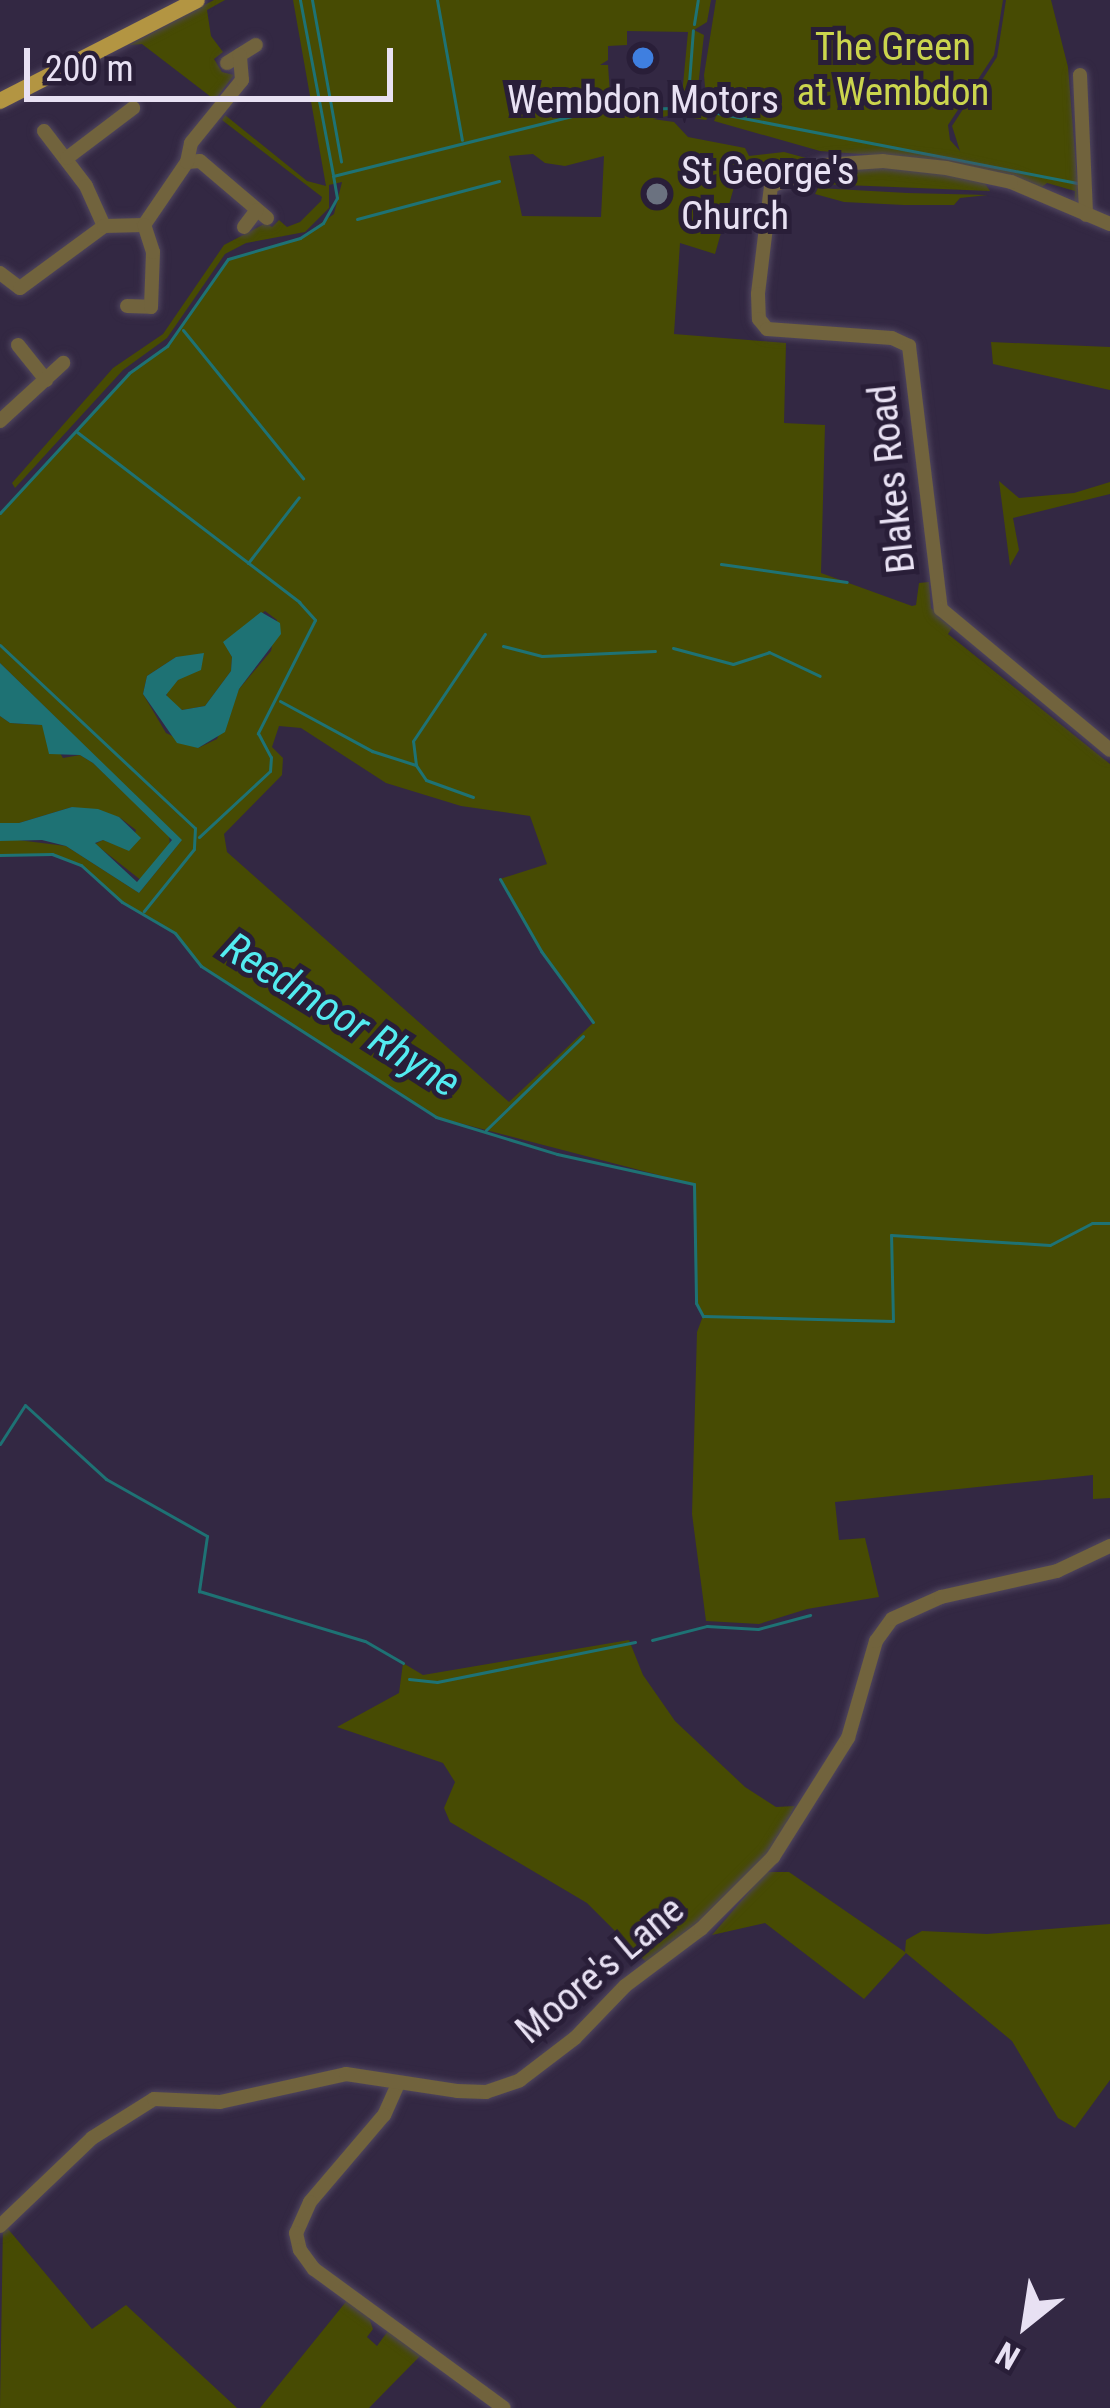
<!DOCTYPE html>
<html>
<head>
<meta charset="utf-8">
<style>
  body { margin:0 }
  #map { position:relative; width:1110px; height:2408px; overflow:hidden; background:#332843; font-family:"Roboto Condensed",sans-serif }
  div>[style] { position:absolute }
  .green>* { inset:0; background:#474b03 }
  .water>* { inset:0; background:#1e7274 }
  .stream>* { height:3px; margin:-1.5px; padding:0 1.5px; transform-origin:1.5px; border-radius:1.5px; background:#1e7274 }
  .roads { filter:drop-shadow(0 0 3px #50465f) drop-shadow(0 0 3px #50465f) }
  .minor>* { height:14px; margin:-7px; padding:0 7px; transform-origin:7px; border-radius:7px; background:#71633d }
  .major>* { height:16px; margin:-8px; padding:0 8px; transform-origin:8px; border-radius:8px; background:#b39542 }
  .dots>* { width:33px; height:33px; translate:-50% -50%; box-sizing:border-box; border:6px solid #291e38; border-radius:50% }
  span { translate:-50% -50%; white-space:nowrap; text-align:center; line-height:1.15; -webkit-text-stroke:10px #291e38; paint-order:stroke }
  .park-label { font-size:39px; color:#cbd54d }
  .poi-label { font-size:39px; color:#e8e1f3 }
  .left { translate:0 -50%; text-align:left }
  .street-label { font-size:39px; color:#e8e1f3 }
  .water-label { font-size:42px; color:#53ebf0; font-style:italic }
  .north { position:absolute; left:966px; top:2264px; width:120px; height:120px; -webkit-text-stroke:9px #291e38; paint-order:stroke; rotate:210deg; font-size:33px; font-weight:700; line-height:48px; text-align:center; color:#e8e1f3 }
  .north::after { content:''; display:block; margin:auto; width:42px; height:54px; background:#e8e1f3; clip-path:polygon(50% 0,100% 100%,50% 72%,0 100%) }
  .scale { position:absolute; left:24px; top:48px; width:369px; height:54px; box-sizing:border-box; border:6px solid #e8e1f3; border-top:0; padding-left:15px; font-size:36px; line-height:42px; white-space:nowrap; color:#e8e1f3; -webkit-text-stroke:9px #291e38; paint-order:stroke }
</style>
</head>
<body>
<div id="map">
  <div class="green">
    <div style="clip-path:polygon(214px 0,225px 0,207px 10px,211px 36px,223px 52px,214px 59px,222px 72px,234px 75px,215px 100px,142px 44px,129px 45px)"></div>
    <div style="clip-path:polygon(evenodd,293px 0,711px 0,707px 22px,694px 30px,704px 35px,698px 87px,706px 98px,704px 75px,716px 0,1003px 0,994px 55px,948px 125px,950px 140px,960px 151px,952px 126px,997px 57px,1006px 0,1051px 0,1068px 67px,1077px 178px,1082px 179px,1080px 207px,1074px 209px,1075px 191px,1047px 183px,1042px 187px,899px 157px,820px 151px,714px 121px,717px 114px,712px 112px,706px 120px,680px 116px,688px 32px,627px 31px,627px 45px,608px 46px,608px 60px,600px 65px,608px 65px,611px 108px,672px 108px,672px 115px,653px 119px,674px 122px,688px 137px,745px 148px,749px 156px,784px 152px,806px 158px,805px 167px,775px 177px,751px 176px,734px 187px,715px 254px,680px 243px,674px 334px,786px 343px,784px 423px,825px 425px,821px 573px,912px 606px,916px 605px,919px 583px,929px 582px,931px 608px,952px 628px,948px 634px,1110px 764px,1110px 1498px,1093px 1499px,1093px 1475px,835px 1502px,839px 1540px,865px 1538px,879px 1597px,807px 1609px,759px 1624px,706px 1621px,692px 1514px,697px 1332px,703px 1316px,696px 1303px,693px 1184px,436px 1117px,201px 966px,175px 933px,122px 902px,81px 865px,52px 854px,0 855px,0 841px,10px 839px,66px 846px,139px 893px,181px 841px,0 663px,0 513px,129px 373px,167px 346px,228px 259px,300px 238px,334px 214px,342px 182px,329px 185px,329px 208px,305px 232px,246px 243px,225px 254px,167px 338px,123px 370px,15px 488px,12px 483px,113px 368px,163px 334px,224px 245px,266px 223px,272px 227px,279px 220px,287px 227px,300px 222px,321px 201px,322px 197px,222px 120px,225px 115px,307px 181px,326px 186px,293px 0,533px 154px,545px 163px,565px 166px,604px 156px,601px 217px,522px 216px,509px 156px,533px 154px,293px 0,265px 611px,277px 620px,271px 651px,239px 689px,217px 739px,198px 748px,166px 733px,143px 694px,147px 676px,176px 657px,178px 680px,167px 691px,167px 700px,182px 710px,205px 706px,231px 671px,232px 657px,224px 642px,265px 611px,293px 0,279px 726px,301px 728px,386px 783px,461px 806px,530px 816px,547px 864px,500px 879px,541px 951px,593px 1023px,509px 1102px,227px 852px,224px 834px,282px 775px,283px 758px,272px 747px,279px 726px)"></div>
    <div style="clip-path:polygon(848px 168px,916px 168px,984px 182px,990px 191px,821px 184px,827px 171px)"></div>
    <div style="clip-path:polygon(818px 188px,907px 193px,988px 195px,960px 198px,954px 205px,904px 205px,844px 202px,815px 194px)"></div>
    <div style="clip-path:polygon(991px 342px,1110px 347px,1110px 390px,993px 364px)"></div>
    <div style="clip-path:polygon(999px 481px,1019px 498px,1074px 493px,1110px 482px,1110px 494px,1013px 518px,1019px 550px,1010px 566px)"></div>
    <div style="clip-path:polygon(0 716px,10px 723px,42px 725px,63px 758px,80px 755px,93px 763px,169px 835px,170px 846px,142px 881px,95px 844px,103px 840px,129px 850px,136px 830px,119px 817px,72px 807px,19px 823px,0 823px)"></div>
    <div style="clip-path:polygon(629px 1640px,643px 1675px,675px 1721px,745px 1787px,776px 1807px,795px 1806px,772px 1852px,710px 1915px,647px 1963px,587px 1903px,450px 1822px,444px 1808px,455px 1782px,443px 1763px,337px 1727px,399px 1693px,403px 1663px,423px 1675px)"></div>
    <div style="clip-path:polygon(766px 1872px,789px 1872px,905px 1952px,906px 1940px,922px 1931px,987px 1934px,1110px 1924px,1110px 2080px,1075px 2128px,1058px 2118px,1012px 2041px,906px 1953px,864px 1999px,765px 1923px,712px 1935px)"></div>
    <div style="clip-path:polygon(3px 2223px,92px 2329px,126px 2305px,237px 2408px,0 2408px)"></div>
    <div style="clip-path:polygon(349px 2298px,367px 2312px,373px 2329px,367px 2337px,377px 2346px,388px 2331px,421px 2355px,369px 2408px,260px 2408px)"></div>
  </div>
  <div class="water">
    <div style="clip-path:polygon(261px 612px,280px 623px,281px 634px,239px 689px,225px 732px,198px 748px,177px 743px,143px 694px,147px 676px,176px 657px,204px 653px,201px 670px,178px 680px,166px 695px,182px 710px,205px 706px,231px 671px,232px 657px,223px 642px)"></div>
    <div style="clip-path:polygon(0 663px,182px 840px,139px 893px,66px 846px,42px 840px,0 841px,0 823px,19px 823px,72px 807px,98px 809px,119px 817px,141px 838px,129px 851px,103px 840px,95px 843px,137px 882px,172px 840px,93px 763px,80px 755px,49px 754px,42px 725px,10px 723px,0 716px)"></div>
  </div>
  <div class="stream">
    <div style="left:300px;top:0;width:177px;rotate:79.3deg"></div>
    <div style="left:312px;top:0;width:164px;rotate:79.8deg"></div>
    <div style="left:437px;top:0;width:142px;rotate:79.9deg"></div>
    <div style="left:694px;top:24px;width:24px;rotate:-81deg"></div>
    <div style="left:683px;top:109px;width:25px;rotate:7deg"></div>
    <div style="left:687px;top:109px;width:79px;rotate:-85.7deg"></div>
    <div style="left:717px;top:113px;width:367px;rotate:11deg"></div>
    <div style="left:357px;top:219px;width:147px;rotate:-15deg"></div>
    <div style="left:183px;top:330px;width:191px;rotate:51deg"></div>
    <div style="left:77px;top:432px;width:280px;rotate:37.4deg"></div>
    <div style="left:299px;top:602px;width:24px;rotate:48deg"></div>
    <div style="left:315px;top:620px;width:127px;rotate:116.8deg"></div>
    <div style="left:258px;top:733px;width:27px;rotate:62deg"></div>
    <div style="left:271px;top:757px;width:14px;rotate:94deg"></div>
    <div style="left:270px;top:771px;width:97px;rotate:137.1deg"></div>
    <div style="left:0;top:513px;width:190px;rotate:-47.3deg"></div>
    <div style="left:129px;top:373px;width:47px;rotate:-35.4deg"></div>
    <div style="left:167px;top:346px;width:106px;rotate:-55deg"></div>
    <div style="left:228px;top:259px;width:75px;rotate:-16.3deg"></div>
    <div style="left:300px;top:238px;width:27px;rotate:-33deg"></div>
    <div style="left:323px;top:223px;width:29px;rotate:-61deg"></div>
    <div style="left:337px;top:198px;width:22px;rotate:-100deg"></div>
    <div style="left:333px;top:176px;width:271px;rotate:-14.1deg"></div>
    <div style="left:596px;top:110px;width:76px;rotate:-1.5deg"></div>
    <div style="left:248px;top:563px;width:83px;rotate:-52.3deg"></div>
    <div style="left:721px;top:564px;width:127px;rotate:8.1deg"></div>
    <div style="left:0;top:645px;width:267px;rotate:43.2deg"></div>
    <div style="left:195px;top:828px;width:21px;rotate:93deg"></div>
    <div style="left:194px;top:849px;width:80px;rotate:128.9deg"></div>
    <div style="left:503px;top:646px;width:40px;rotate:14.4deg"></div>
    <div style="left:542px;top:656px;width:113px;rotate:-2.5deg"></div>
    <div style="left:673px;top:648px;width:62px;rotate:14.9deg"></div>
    <div style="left:733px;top:664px;width:38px;rotate:-18deg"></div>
    <div style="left:769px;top:652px;width:56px;rotate:25.2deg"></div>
    <div style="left:280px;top:701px;width:105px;rotate:28.5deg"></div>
    <div style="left:372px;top:751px;width:46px;rotate:17.7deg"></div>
    <div style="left:473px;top:797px;width:50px;rotate:-160.1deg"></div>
    <div style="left:426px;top:780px;width:18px;rotate:-124deg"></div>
    <div style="left:416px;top:765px;width:24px;rotate:-97deg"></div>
    <div style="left:413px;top:741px;width:129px;rotate:-56.1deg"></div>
    <div style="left:0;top:855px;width:52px;rotate:-1.1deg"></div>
    <div style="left:52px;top:854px;width:31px;rotate:21deg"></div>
    <div style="left:81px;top:865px;width:55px;rotate:42.1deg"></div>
    <div style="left:122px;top:902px;width:61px;rotate:30.3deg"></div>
    <div style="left:175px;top:933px;width:42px;rotate:51.8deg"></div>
    <div style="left:201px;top:966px;width:279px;rotate:32.7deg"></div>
    <div style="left:436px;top:1117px;width:127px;rotate:17deg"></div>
    <div style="left:557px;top:1154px;width:140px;rotate:12.4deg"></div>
    <div style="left:694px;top:1184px;width:119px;rotate:89deg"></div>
    <div style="left:696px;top:1303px;width:15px;rotate:62deg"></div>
    <div style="left:703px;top:1316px;width:190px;rotate:1.5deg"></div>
    <div style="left:893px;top:1321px;width:86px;rotate:-91.3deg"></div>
    <div style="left:891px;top:1235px;width:159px;rotate:3.6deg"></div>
    <div style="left:1050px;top:1245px;width:47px;rotate:-27.6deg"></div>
    <div style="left:1092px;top:1223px;width:18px"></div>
    <div style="left:500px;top:879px;width:83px;rotate:60.3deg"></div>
    <div style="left:541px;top:951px;width:88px;rotate:53.8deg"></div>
    <div style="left:486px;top:1130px;width:135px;rotate:-44.1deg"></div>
    <div style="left:0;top:1444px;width:46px;rotate:-57.3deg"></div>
    <div style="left:25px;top:1405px;width:110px;rotate:42.4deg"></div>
    <div style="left:106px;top:1479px;width:116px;rotate:29.4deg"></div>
    <div style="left:207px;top:1536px;width:56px;rotate:98.3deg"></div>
    <div style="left:199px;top:1591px;width:173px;rotate:16.8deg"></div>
    <div style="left:365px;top:1641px;width:44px;rotate:30.1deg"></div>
    <div style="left:652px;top:1640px;width:57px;rotate:-14.3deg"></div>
    <div style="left:707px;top:1626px;width:51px;rotate:3.4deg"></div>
    <div style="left:758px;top:1629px;width:54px;rotate:-15.1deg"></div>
    <div style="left:409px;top:1679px;width:28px;rotate:6deg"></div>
    <div style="left:437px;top:1682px;width:202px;rotate:-11.4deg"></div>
  </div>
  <div class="roads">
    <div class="minor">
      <div style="left:227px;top:63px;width:34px;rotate:-32deg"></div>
      <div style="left:1080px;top:75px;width:140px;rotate:87.5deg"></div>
      <div style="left:44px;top:131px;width:69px;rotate:52.6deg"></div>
      <div style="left:86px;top:186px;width:44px;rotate:65.8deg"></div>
      <div style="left:67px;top:158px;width:83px;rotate:-37.1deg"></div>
      <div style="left:187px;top:162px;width:13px;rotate:-4deg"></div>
      <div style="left:200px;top:161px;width:88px;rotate:40.4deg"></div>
      <div style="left:1110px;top:224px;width:108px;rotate:-157deg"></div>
      <div style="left:1011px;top:182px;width:66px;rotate:-167.8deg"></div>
      <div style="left:946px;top:168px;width:63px;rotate:-173.7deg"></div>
      <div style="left:883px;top:161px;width:58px;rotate:176.1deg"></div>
      <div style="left:825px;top:165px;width:58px;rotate:158.7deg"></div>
      <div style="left:771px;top:186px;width:109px;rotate:96.9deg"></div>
      <div style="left:758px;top:294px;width:25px;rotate:88deg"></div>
      <div style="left:759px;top:319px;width:13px;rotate:51deg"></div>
      <div style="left:767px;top:329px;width:125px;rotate:4.1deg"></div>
      <div style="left:892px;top:338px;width:19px;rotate:25deg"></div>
      <div style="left:909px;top:346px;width:265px;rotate:83.1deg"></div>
      <div style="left:941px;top:609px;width:220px;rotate:39.8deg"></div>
      <div style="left:244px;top:227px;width:21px;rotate:-53deg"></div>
      <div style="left:0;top:273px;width:25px;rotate:37deg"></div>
      <div style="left:20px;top:288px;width:104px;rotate:-36.4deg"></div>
      <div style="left:104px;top:226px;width:40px;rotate:-1.4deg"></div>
      <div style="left:144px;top:225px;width:76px;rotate:-55.7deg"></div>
      <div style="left:187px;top:162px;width:19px;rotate:-78deg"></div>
      <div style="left:191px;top:143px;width:81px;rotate:-51deg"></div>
      <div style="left:242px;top:80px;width:25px;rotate:-95deg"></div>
      <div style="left:127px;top:306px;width:24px;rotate:2deg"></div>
      <div style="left:151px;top:307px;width:55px;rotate:-87.9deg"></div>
      <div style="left:153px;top:252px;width:28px;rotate:-108deg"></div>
      <div style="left:18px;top:345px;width:45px;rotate:51.3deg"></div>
      <div style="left:0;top:421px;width:86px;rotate:-42.6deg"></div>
      <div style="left:398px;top:2084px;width:34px;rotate:114deg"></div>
      <div style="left:384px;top:2115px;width:114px;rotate:130.4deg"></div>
      <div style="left:310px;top:2202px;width:34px;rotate:114deg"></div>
      <div style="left:296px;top:2233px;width:17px;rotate:77deg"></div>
      <div style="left:300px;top:2250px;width:24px;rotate:54deg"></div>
      <div style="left:314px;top:2269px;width:235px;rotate:36.2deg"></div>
      <div style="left:0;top:2226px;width:127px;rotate:-43.7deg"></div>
      <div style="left:92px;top:2138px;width:73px;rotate:-32.2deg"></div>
      <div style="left:154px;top:2099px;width:66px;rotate:2.6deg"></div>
      <div style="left:220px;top:2102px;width:129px;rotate:-12.5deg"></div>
      <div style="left:346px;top:2074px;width:112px;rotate:8.7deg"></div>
      <div style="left:457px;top:2091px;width:29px;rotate:2deg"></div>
      <div style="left:486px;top:2092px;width:36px;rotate:-19deg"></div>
      <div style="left:520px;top:2080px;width:69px;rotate:-37.4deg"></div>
      <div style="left:575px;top:2038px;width:72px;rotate:-46.1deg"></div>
      <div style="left:625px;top:1986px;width:95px;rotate:-36.9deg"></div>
      <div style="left:701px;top:1929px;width:102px;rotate:-45deg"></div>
      <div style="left:773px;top:1857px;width:141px;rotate:-57.8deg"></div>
      <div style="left:848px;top:1738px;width:101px;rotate:-73.9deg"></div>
      <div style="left:876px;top:1641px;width:27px;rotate:-54deg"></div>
      <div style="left:892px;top:1619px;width:54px;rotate:-24.2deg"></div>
      <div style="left:941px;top:1597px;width:119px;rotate:-12.6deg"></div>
      <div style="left:1057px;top:1571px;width:59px;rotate:-25.3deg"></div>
    </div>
    <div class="major">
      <div style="left:0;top:101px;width:221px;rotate:-27.1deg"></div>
    </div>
  </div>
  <div class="dots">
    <div style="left:643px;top:58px;background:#3f7fe0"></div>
    <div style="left:657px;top:194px;background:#6b7280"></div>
  </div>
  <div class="park-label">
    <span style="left:893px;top:70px">The Green<br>at Wembdon</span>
  </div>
  <div class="poi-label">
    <span style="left:643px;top:100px">Wembdon Motors</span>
    <span class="left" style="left:681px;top:194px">St George's<br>Church</span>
  </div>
  <div class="street-label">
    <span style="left:892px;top:479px;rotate:-96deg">Blakes Road</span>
    <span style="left:600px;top:1970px;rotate:-40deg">Moore's Lane</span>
  </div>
  <div class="water-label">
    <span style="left:341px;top:1015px;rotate:32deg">Reedmoor Rhyne</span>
  </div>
  <div class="north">N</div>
  <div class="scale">200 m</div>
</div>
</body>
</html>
